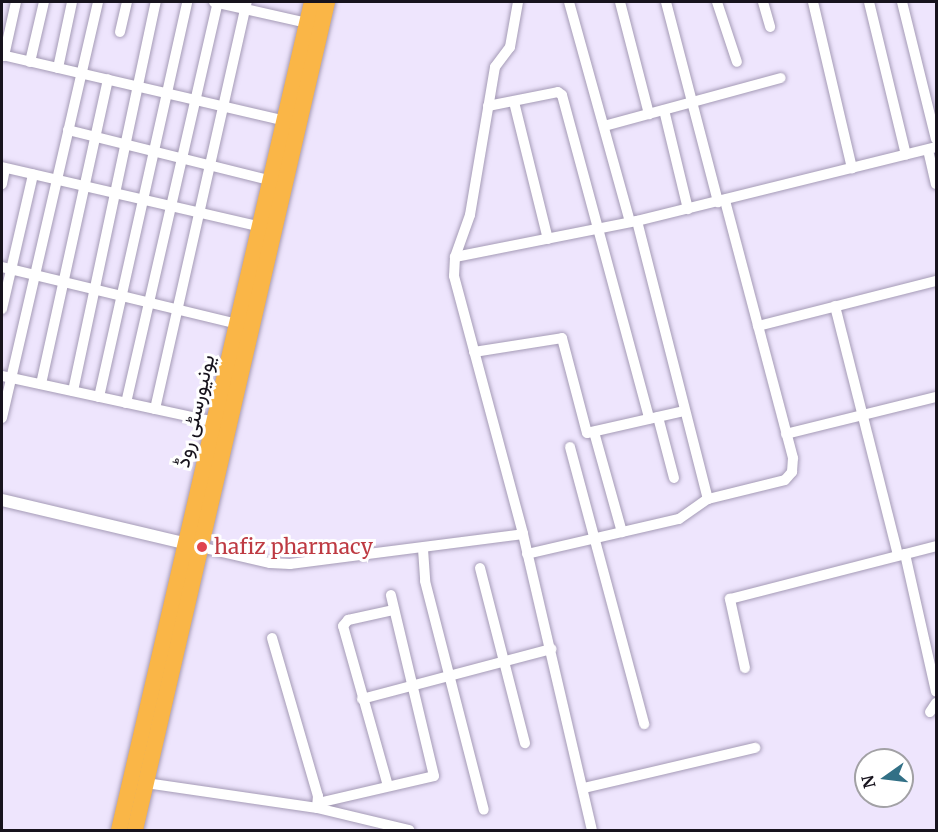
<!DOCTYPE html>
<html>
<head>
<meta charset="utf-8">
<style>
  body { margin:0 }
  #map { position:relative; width:938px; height:832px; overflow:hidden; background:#eee5fd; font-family:Merriweather,Vazirmatn,serif }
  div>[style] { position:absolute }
  .roads { filter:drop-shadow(0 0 2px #a59bb6) drop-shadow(0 0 2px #a59bb6) }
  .minor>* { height:10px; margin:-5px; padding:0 5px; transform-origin:5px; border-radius:5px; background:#fff }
  .tertiary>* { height:12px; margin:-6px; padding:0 6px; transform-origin:6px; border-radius:6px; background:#fff }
  .trunk>* { height:16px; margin:-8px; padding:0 8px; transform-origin:8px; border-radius:8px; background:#fab647 }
  .dots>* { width:16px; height:16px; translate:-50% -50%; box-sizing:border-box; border:3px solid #fff; border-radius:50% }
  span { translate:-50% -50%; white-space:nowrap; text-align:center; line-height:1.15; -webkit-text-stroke:6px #fff; paint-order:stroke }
  .street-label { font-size:21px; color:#17131d }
  .health-label { font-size:21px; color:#be3a42 }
  .left { translate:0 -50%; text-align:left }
  .frame { position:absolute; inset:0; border:3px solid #17131d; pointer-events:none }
  .north { position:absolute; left:854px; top:748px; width:60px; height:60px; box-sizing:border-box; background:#fff; border:2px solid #a2a1a5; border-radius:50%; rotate:256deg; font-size:16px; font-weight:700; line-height:24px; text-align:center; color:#17131d }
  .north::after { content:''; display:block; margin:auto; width:21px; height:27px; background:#327086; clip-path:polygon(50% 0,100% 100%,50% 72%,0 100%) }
</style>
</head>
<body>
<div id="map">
  <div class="roads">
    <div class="minor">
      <div style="left:214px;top:2px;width:95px;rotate:12.7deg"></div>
      <div style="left:518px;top:2px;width:46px;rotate:100.1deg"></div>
      <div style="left:510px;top:47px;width:25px;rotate:127deg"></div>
      <div style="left:495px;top:67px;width:150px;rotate:99.6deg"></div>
      <div style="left:470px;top:215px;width:45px;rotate:109.7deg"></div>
      <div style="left:455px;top:257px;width:19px;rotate:93deg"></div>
      <div style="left:454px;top:276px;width:267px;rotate:75deg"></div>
      <div style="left:523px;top:534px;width:304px;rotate:76.9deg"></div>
      <div style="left:569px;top:2px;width:228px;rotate:74.5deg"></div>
      <div style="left:620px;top:2px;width:116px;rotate:75.5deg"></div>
      <div style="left:666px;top:2px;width:207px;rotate:75.4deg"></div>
      <div style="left:717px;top:2px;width:63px;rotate:71.6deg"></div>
      <div style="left:763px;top:2px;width:26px;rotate:74deg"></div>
      <div style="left:813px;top:2px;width:171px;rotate:76.8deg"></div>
      <div style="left:869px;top:2px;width:157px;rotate:76.4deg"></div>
      <div style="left:902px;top:2px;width:141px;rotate:76.1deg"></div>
      <div style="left:120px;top:32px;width:31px;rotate:-77deg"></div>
      <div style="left:2px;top:55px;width:292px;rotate:13.1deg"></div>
      <div style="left:4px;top:56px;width:55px;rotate:-77.5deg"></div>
      <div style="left:30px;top:62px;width:62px;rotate:-76.9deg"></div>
      <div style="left:58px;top:68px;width:67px;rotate:-78deg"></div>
      <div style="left:514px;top:102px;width:141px;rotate:76.1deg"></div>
      <div style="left:488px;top:106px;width:71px;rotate:-11.3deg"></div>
      <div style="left:558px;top:92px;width:5px;rotate:37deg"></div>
      <div style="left:562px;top:95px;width:335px;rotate:74.9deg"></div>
      <div style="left:664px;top:110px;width:102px;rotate:76.4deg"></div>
      <div style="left:604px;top:126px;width:183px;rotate:-15.2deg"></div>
      <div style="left:68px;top:130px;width:214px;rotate:14deg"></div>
      <div style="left:928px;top:150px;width:35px;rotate:77deg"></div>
      <div style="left:2px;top:167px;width:267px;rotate:13deg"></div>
      <div style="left:2px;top:184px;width:16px;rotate:-79deg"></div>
      <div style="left:637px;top:221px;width:287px;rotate:75.7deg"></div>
      <div style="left:455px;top:257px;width:186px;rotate:-11.2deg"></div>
      <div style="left:637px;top:221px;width:308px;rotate:-13.9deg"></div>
      <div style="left:2px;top:267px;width:247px;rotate:13.6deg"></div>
      <div style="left:835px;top:306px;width:257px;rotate:75.8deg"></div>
      <div style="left:2px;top:309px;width:138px;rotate:-77deg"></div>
      <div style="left:758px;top:326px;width:184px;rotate:-14.2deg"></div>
      <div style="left:474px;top:352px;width:89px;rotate:-9deg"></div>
      <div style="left:562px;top:338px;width:98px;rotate:75.3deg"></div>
      <div style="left:587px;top:433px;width:99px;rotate:-12.8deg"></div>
      <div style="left:2px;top:376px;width:222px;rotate:12.2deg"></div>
      <div style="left:41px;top:384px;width:312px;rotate:-77.6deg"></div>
      <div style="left:73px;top:391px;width:398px;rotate:-78deg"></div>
      <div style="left:99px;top:397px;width:405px;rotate:-77.4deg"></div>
      <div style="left:126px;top:403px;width:411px;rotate:-77.1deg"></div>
      <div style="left:155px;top:409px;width:417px;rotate:-77.3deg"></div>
      <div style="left:658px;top:417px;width:63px;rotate:75.3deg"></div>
      <div style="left:2px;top:418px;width:427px;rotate:-77deg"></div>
      <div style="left:594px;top:432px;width:104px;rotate:74.4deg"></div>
      <div style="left:786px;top:434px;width:154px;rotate:-13.9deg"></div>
      <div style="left:570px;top:447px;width:287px;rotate:75deg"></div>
      <div style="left:200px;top:547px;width:72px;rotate:12.9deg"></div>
      <div style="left:270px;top:563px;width:20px;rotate:3deg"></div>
      <div style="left:290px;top:564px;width:235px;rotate:-7.3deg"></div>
      <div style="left:423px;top:549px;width:32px;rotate:86deg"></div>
      <div style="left:425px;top:581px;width:236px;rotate:75.6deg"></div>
      <div style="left:527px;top:554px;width:156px;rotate:-13deg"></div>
      <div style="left:679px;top:519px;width:35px;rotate:-35deg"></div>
      <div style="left:708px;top:499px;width:79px;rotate:-13.9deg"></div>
      <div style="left:785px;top:480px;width:11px;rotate:-49deg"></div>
      <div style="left:792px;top:472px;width:14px;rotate:-86deg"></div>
      <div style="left:793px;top:458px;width:267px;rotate:-104.8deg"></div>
      <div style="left:905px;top:554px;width:141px;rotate:77.3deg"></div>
      <div style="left:480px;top:568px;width:181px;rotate:75.6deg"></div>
      <div style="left:272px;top:638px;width:165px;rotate:73.8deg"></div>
      <div style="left:318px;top:796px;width:11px;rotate:95deg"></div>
      <div style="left:745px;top:668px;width:71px;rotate:-102.3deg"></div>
      <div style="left:730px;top:599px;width:213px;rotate:-14.4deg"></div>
      <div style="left:362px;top:699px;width:196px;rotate:-14.8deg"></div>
      <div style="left:930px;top:712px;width:11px;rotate:-56deg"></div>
      <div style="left:146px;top:783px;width:173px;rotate:8.3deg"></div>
      <div style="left:317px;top:808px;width:95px;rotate:13.4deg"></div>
      <div style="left:388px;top:786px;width:166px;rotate:-105.7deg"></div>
      <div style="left:343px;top:626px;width:8px;rotate:-50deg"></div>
      <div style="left:348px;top:620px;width:47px;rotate:-12.3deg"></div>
      <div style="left:584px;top:788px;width:176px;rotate:-13.2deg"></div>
      <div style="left:318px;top:803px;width:119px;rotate:-13.1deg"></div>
      <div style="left:434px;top:776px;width:186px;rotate:-103.4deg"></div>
    </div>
    <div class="tertiary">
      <div style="left:2px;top:500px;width:196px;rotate:13.3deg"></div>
    </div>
    <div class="trunk">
      <div style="left:119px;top:830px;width:850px;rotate:-76.88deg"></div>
      <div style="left:135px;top:830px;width:850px;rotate:-76.94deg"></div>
    </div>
  </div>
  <div class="dots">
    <div style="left:202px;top:547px;background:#e0444e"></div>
  </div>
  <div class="street-label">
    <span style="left:195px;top:411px;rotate:-77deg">یونیورسٹی روڈ</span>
  </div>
  <div class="health-label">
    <span class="left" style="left:214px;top:547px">hafiz pharmacy</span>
  </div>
  <div class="frame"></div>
  <div class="north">N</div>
</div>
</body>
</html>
